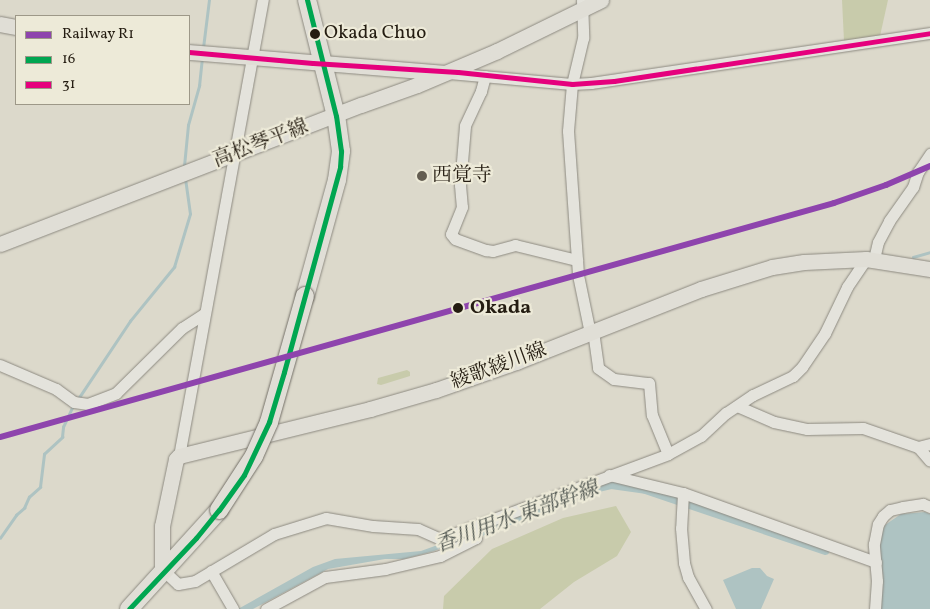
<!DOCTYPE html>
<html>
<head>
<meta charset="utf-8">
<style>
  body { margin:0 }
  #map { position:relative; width:930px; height:609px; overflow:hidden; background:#dcd9cb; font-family:Vollkorn,"Noto Serif JP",serif }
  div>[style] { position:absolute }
  .green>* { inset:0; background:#c8cbab }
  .water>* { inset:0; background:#aec3c2 }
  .stream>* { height:2.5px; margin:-1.25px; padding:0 1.25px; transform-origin:1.25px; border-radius:1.25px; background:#aec3c2 }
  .canal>* { height:9px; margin:-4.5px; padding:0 4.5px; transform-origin:4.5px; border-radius:4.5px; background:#aec3c2 }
  .roads { filter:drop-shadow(0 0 1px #8d8a81) drop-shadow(0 0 1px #8d8a81) }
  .minor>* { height:11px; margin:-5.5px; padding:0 5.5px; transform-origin:5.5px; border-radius:5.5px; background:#e4e3dc }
  .major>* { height:15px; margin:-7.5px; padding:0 7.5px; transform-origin:7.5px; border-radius:7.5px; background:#e0ded6 }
  .highway>* { height:18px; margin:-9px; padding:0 9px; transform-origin:9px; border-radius:9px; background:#e0ded6 }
  .bridges { filter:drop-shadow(0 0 1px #747068) drop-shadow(0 0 1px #747068) }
  .highway-bridge>* { height:18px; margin:-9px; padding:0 9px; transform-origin:9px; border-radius:9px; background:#e0ded6 }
  .bus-1>* { height:5px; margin:-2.5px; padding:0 2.5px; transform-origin:2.5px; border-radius:2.5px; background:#00a651 }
  .bus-2>* { height:5px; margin:-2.5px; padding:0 2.5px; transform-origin:2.5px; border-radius:2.5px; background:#e5007d }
  .rail-1>* { height:6px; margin:-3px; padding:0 3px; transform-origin:3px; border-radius:3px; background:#8e44ad }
  .dots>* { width:14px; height:14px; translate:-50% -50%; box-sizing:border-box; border:2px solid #edead8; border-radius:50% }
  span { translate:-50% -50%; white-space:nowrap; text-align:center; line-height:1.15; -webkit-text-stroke:4.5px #edead8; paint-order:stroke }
  .bus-label { font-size:19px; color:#241c11 }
  .left { translate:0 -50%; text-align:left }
  .street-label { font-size:20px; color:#241c11 }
  .poi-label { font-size:20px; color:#241c11 }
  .stop-label { font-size:20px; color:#241c11; font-weight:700 }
  .water-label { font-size:21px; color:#4d534e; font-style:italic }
  .legend { position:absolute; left:15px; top:15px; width:175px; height:90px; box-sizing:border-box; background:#edead8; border:1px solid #9d9888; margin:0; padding:6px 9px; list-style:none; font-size:15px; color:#241c11 }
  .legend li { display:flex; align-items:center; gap:10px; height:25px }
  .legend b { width:25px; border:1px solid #9d9888 }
</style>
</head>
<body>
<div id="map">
  <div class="green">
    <div style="clip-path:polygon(842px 0,888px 0,880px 36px,844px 41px)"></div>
    <div style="clip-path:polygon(407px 370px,410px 372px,410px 376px,381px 385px,377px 384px,378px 378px)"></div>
    <div style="clip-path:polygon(616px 506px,631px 532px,617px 556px,574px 582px,540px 609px,443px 609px,444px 596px,492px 549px,563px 518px)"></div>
  </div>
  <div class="water">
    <div style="clip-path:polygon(925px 512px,930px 514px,930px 609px,880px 609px,879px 554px,881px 535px,885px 525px,901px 514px)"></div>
    <div style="clip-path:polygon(468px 534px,470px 537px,434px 551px,404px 559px,385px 559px,328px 569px,253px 609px,238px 609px,313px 567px,335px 559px,421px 551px)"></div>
    <div style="clip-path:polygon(752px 568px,760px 568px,767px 576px,774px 579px,761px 609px,736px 609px,723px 580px)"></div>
  </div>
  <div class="stream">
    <div style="left:203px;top:48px;width:48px;rotate:-82.9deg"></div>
    <div style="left:184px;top:166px;width:41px;rotate:-84.4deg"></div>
    <div style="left:188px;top:125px;width:41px;rotate:-74.2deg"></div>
    <div style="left:199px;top:86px;width:27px;rotate:-84deg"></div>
    <div style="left:913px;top:257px;width:18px;rotate:-16deg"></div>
    <div style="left:78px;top:399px;width:94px;rotate:-56.3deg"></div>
    <div style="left:130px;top:321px;width:70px;rotate:-50.8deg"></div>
    <div style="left:174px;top:267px;width:55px;rotate:-73.2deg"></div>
    <div style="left:190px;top:214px;width:35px;rotate:-98deg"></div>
    <div style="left:0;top:538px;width:28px;rotate:-55deg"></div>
    <div style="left:16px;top:515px;width:11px;rotate:-41deg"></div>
    <div style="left:24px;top:508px;width:12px;rotate:-66deg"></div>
    <div style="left:29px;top:497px;width:15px;rotate:-42deg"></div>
    <div style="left:40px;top:487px;width:33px;rotate:-83deg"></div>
    <div style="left:44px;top:454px;width:25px;rotate:-43deg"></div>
    <div style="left:62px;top:437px;width:10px;rotate:-84deg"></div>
    <div style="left:63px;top:427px;width:23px;rotate:-65deg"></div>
  </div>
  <div class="canal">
    <div style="left:589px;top:489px;width:23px;rotate:-13deg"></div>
    <div style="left:611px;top:484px;width:34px;rotate:8deg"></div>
    <div style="left:645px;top:489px;width:190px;rotate:18.7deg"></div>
    <div style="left:468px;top:536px;width:90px;rotate:-21.4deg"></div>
  </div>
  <div class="roads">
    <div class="minor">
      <div style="left:582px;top:0;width:38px;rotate:88deg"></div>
      <div style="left:583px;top:38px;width:47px;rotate:103.4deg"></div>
      <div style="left:572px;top:84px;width:47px;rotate:94.9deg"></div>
      <div style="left:568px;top:131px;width:144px;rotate:86deg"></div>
      <div style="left:578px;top:275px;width:59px;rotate:78.3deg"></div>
      <div style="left:449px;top:73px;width:123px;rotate:5.1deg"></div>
      <div style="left:572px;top:84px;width:19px;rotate:-3deg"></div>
      <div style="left:591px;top:83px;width:343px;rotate:-8.4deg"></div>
      <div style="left:485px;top:76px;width:16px;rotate:105deg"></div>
      <div style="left:481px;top:91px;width:38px;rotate:115deg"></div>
      <div style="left:465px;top:126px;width:59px;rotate:94.8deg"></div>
      <div style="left:460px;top:185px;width:22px;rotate:85deg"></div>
      <div style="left:462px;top:207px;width:29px;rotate:112deg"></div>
      <div style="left:451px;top:234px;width:6px;rotate:51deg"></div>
      <div style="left:455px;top:239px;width:33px;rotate:20deg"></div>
      <div style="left:486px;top:250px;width:7px;rotate:8deg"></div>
      <div style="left:493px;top:251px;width:23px;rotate:-15deg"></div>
      <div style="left:515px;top:245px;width:64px;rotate:13.6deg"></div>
      <div style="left:874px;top:259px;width:17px;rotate:-77deg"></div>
      <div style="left:878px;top:242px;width:24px;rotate:-62deg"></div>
      <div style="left:889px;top:221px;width:42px;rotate:-54.8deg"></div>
      <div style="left:913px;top:187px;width:16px;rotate:-72deg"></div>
      <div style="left:918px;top:172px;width:22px;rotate:-56deg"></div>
      <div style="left:593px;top:331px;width:37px;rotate:82deg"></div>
      <div style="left:598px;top:368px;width:19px;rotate:35deg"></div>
      <div style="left:614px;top:379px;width:35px;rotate:7deg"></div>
      <div style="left:649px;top:383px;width:32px;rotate:85deg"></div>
      <div style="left:652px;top:415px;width:42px;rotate:67.7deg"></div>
      <div style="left:0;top:365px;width:61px;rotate:23.2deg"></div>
      <div style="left:56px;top:389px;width:22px;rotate:36deg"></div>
      <div style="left:74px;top:402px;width:14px;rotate:8deg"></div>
      <div style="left:88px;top:404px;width:30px;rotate:-21deg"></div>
      <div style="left:116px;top:393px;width:93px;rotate:-44.6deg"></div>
      <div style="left:182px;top:328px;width:27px;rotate:-33deg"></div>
      <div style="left:737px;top:406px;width:40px;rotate:23.4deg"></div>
      <div style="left:774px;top:422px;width:34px;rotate:12deg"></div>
      <div style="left:807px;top:429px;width:56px;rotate:-1deg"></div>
      <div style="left:863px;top:428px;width:58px;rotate:19.1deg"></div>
      <div style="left:918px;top:447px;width:12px;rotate:-14deg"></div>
      <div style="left:918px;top:447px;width:18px;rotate:49deg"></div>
      <div style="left:179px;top:456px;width:464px;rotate:-79.6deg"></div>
      <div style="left:609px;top:475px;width:76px;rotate:13.7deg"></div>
      <div style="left:683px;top:493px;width:205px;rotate:19.7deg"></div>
      <div style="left:683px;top:493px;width:35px;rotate:93deg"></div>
      <div style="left:681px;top:528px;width:35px;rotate:85deg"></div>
      <div style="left:684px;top:563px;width:15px;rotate:74deg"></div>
      <div style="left:688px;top:577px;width:37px;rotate:61deg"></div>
      <div style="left:164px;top:571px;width:19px;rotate:43deg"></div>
      <div style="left:178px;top:584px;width:17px;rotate:-10deg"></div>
      <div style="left:195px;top:581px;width:92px;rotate:-30.7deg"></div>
      <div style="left:274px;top:534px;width:54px;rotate:-17.1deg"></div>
      <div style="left:326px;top:518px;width:48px;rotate:9.7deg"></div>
      <div style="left:373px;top:526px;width:45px;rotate:3.8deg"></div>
      <div style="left:418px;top:529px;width:24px;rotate:24deg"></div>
      <div style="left:440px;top:539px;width:243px;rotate:-20.4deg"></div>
      <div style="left:668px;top:454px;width:38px;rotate:-29deg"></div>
      <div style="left:701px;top:436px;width:34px;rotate:-43deg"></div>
      <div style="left:726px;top:413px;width:32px;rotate:-34deg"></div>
      <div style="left:753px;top:395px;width:44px;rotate:-25.4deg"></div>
      <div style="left:793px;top:376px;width:13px;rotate:-45deg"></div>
      <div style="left:802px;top:367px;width:41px;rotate:-55.9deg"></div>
      <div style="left:825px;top:333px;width:51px;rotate:-64.4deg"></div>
      <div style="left:847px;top:287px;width:34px;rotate:-56deg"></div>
      <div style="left:211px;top:571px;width:44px;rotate:59.9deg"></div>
      <div style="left:266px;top:609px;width:67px;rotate:-28.5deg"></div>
      <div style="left:325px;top:577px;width:61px;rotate:-7.6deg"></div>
      <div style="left:385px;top:569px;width:57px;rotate:-13.3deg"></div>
      <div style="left:440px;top:556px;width:40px;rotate:-26.6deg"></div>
      <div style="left:476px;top:538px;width:12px;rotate:-110deg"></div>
      <div style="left:875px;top:609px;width:28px;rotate:-86deg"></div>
      <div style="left:877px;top:581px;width:37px;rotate:-95deg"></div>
      <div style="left:874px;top:544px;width:20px;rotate:-79deg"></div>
      <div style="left:878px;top:524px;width:9px;rotate:-58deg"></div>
      <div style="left:883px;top:516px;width:9px;rotate:-41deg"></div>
      <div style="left:890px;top:510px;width:13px;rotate:-13deg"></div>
      <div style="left:903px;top:507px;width:20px;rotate:-9deg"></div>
      <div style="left:923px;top:504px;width:8px;rotate:23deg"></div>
    </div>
    <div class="major">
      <div style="left:0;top:24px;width:16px;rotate:11deg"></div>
      <div style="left:189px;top:52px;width:256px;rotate:4.7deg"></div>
      <div style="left:0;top:244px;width:387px;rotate:-21.1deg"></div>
      <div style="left:361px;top:105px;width:59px;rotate:-19.7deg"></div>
      <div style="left:417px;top:85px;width:87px;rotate:-23deg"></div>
      <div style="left:497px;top:51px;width:116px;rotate:-26.1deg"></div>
      <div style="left:164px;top:571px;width:4px;rotate:-117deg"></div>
      <div style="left:162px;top:567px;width:41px;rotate:-90deg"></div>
      <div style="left:162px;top:526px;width:68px;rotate:-78.2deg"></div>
      <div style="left:176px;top:459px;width:4px;rotate:-45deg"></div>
      <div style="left:179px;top:456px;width:197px;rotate:-13.8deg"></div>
      <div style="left:370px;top:409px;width:69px;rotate:-16.1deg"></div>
      <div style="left:436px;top:390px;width:85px;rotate:-19.3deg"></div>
      <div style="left:516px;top:362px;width:199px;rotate:-21.5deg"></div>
      <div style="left:701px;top:289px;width:74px;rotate:-17.2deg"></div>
      <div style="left:772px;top:267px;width:32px;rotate:-9deg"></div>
      <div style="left:804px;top:262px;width:62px;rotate:-2.8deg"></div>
      <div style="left:866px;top:259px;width:65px;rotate:8.9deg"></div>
    </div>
    <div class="highway">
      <div style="left:305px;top:296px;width:120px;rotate:-74.6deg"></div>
      <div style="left:337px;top:180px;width:29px;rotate:-82deg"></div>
      <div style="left:341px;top:151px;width:35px;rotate:-98deg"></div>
      <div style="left:336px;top:116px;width:120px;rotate:-104deg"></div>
      <div style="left:129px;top:609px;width:134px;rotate:-47.7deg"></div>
    </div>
  </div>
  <div class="bridges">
    <div class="highway-bridge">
      <div style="left:219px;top:510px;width:64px;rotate:-57.1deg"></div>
      <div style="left:254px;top:456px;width:37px;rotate:-66deg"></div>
      <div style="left:269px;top:422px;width:131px;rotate:-74.1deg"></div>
    </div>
  </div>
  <div class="bus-1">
    <div style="left:129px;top:609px;width:98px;rotate:-46.7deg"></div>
    <div style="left:196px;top:538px;width:36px;rotate:-51deg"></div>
    <div style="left:219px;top:510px;width:43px;rotate:-54.5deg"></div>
    <div style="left:244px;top:475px;width:59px;rotate:-64.7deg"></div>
    <div style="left:269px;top:422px;width:52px;rotate:-73.3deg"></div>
    <div style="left:284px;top:372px;width:213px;rotate:-74.7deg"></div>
    <div style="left:340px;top:167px;width:16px;rotate:-86deg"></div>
    <div style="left:341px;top:151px;width:35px;rotate:-98deg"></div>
    <div style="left:336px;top:116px;width:120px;rotate:-104deg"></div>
  </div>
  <div class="bus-2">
    <div style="left:189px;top:52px;width:124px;rotate:5.1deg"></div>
    <div style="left:313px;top:63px;width:145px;rotate:3.6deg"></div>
    <div style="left:458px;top:72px;width:115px;rotate:6deg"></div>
    <div style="left:572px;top:84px;width:42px;rotate:-4.1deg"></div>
    <div style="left:614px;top:81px;width:320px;rotate:-8.6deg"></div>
  </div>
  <div class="rail-1">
    <div style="left:0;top:437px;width:866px;rotate:-15.67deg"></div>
    <div style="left:834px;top:203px;width:55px;rotate:-19.1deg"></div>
    <div style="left:886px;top:185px;width:48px;rotate:-23.4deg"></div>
  </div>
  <div class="dots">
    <div style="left:315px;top:34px;background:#241c11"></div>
    <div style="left:422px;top:176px;background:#645e52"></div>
    <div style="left:458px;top:308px;background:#241c11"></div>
  </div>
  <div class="bus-label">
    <span class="left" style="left:324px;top:34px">Okada Chuo</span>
  </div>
  <div class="street-label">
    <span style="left:261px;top:144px;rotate:-21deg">高松琴平線</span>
    <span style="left:499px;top:367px;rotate:-20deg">綾歌綾川線</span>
  </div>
  <div class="poi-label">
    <span class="left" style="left:432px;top:176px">西覚寺</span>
  </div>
  <div class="stop-label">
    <span class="left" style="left:470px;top:308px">Okada</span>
  </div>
  <div class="water-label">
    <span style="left:517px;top:518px;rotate:-20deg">香川用水 東部幹線</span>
  </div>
  <ul class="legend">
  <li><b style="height:6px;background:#8e44ad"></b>Railway R1</li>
  <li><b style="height:6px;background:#00a651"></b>16</li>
  <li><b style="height:6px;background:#e5007d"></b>31</li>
  </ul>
</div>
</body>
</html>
